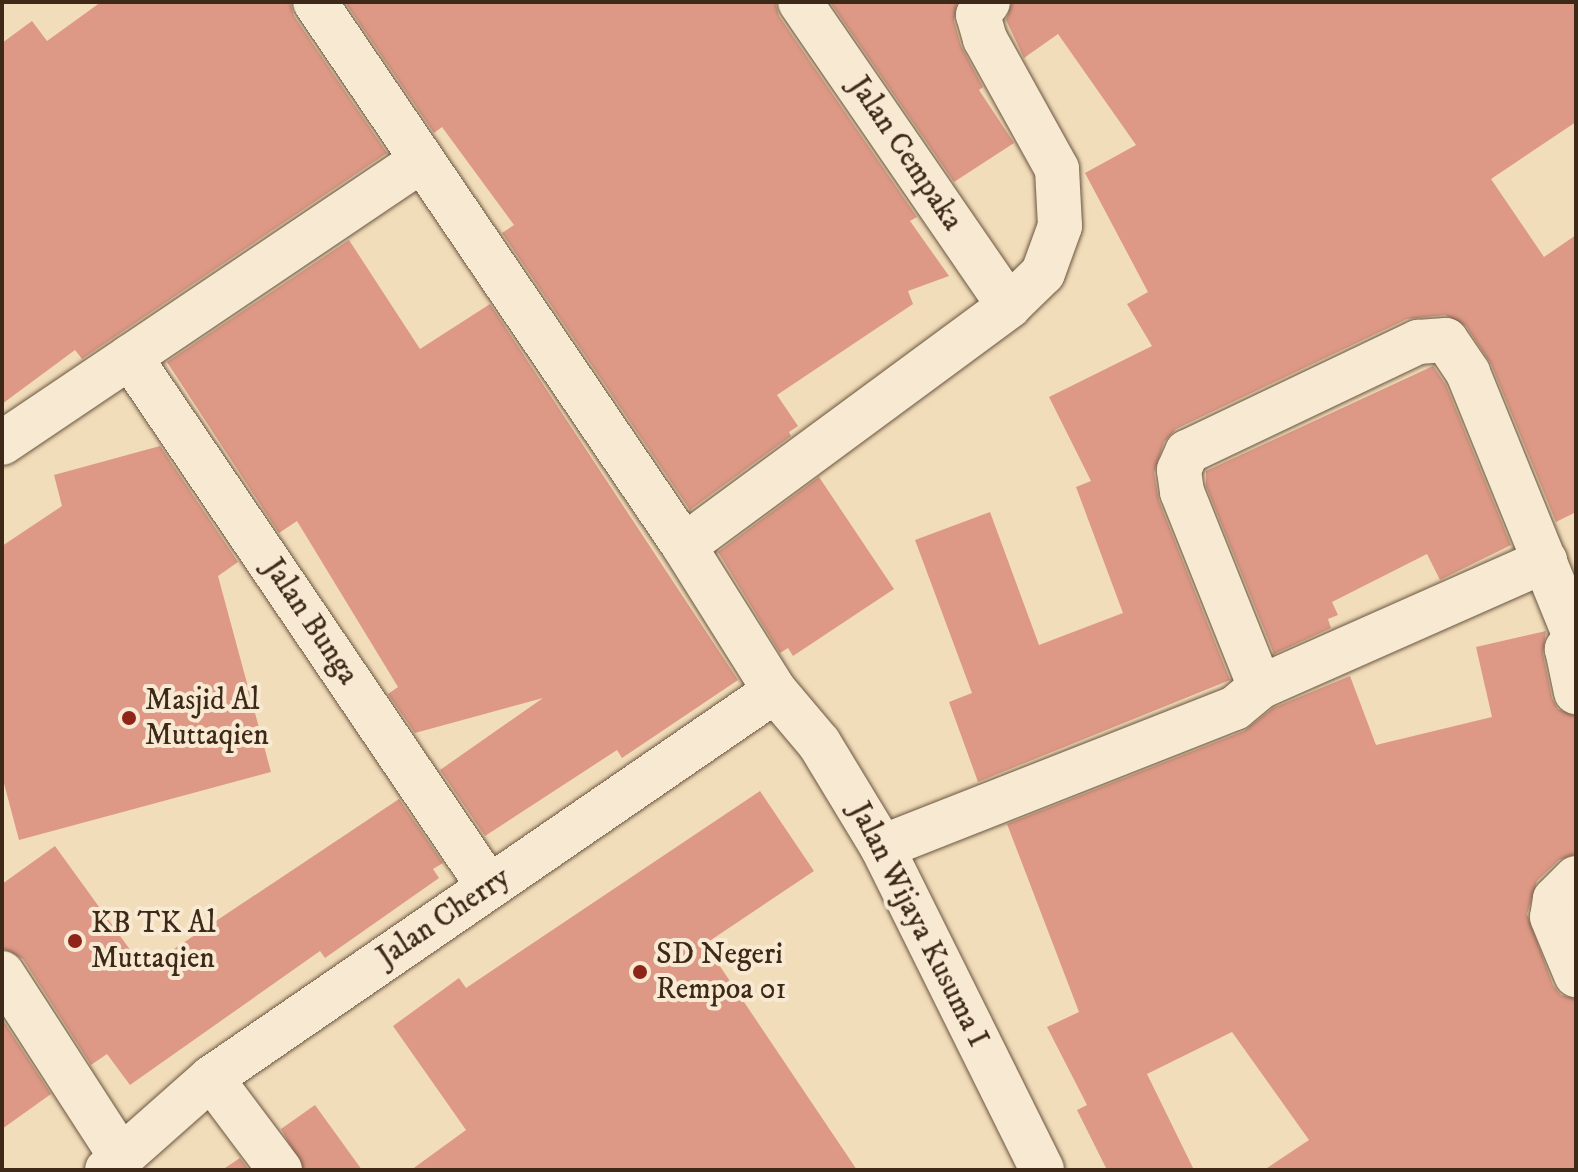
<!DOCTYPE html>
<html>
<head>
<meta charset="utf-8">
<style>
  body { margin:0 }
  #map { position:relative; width:1578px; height:1172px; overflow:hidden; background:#f2ddba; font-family:"IM FELL DW Pica",serif }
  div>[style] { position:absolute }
  .building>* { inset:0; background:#dd9986 }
  .roads { filter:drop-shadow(0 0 2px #6b5640) drop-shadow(0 0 2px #6b5640) }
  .street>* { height:44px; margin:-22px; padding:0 22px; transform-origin:22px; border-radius:22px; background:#f7e9d2 }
  .dots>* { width:22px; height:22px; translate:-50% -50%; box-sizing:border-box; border:4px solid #f7e9d2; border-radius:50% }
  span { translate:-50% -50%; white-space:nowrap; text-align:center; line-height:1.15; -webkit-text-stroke:8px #f7e9d2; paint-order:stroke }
  .street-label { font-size:30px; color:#3e2918 }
  .poi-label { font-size:30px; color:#3e2918 }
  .left { translate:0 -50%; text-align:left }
  .frame { position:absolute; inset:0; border:4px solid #3e2918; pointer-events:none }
</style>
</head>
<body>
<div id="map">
  <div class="building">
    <div style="clip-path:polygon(101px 2px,290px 2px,294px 16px,387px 153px,82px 359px,75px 350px,2px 404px,2px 43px,32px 21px,47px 41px)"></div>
    <div style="clip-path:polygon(345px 2px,775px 2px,779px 16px,917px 217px,910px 221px,949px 276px,908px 291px,913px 304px,777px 395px,798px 426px,789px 432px,791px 436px,690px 510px,502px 233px,514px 225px,442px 127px,434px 133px)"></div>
    <div style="clip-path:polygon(830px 2px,957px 2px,954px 21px,961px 46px,983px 87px,979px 90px,1014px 143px,954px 182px)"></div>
    <div style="clip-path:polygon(1012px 2px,1576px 2px,1576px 122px,1491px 179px,1544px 257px,1576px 235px,1576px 512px,1556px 522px,1491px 364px,1466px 326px,1445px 315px,1407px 319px,1176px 429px,1164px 442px,1154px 473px,1159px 501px,1230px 680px,978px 782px,949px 702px,972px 693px,915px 540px,990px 512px,1039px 645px,1123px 613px,1076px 487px,1091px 481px,1049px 397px,1152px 346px,1127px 304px,1148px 292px,1085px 173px,1136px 145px,1058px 34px,1024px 58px,1006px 20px)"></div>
    <div style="clip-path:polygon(349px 240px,420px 349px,490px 304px,738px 680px,622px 758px,617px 750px,485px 836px,440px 770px,543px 698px,415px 733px,388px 694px,398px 687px,297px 521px,279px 533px,167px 362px)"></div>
    <div style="clip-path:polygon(1433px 366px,1446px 385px,1511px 545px,1440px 580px,1427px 554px,1332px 602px,1338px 615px,1328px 619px,1331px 628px,1274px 654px,1206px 486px,1206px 471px)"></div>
    <div style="clip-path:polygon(160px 446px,238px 562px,218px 576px,271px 772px,19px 840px,2px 776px,2px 546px,62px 506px,54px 475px)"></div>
    <div style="clip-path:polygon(819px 477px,894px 589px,793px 656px,788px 648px,780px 653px,718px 552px)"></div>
    <div style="clip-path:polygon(1546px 631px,1543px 654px,1552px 698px,1558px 709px,1576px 716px,1576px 854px,1559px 860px,1537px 881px,1527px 914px,1553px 985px,1561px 995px,1576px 999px,1576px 1170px,1264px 1170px,1309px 1140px,1232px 1032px,1147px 1074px,1194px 1170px,1107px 1170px,1077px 1110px,1087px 1105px,1047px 1027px,1079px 1012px,1007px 824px,1244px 731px,1273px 708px,1350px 676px,1376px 745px,1492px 717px,1476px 647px)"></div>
    <div style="clip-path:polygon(760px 791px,814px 871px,705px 944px,857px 1170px,411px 1170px,466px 1130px,393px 1026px,459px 978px,466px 988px)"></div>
    <div style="clip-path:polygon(399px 799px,443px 863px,433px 869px,439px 878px,325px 958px,320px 951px,130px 1085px,107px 1054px,91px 1065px,23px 959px,2px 948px,2px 884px,55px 846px,144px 969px)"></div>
    <div style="clip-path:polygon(2px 1019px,51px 1094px,2px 1129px)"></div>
    <div style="clip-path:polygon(315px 1105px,362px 1170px,304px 1170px,281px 1129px)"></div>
    <div style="clip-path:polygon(240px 1158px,249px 1170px,222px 1170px)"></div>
  </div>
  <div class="roads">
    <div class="street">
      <div style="left:315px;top:2px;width:657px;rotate:55.85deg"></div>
      <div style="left:684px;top:546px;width:171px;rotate:57.9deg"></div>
      <div style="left:775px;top:691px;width:68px;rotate:49.8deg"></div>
      <div style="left:819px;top:743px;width:122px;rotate:58.8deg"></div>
      <div style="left:882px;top:847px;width:360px;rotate:63.6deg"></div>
      <div style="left:800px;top:2px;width:369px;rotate:55.5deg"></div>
      <div style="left:130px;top:357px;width:349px;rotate:-34deg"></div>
      <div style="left:2px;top:443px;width:154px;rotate:-33.9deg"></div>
      <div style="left:130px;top:357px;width:640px;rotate:55.89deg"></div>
      <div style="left:684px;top:546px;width:404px;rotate:-36.4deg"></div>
      <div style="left:1009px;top:306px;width:47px;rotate:-44.1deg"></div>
      <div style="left:1043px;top:273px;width:50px;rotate:-70.1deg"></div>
      <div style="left:1060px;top:226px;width:57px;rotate:-93deg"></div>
      <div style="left:1057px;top:169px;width:149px;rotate:-119deg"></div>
      <div style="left:985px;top:39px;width:25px;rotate:-106deg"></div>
      <div style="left:978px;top:15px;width:16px;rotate:-52deg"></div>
      <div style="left:1576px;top:635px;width:17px;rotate:123deg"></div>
      <div style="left:1567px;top:649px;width:44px;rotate:78.2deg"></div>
      <div style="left:1260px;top:687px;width:312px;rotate:-23.9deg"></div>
      <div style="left:882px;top:847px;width:379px;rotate:-21.5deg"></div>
      <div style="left:1235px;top:708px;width:33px;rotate:-40deg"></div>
      <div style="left:1260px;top:687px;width:210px;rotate:-111.8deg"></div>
      <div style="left:1182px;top:492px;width:22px;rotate:-98deg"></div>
      <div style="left:1179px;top:470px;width:20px;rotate:-66deg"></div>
      <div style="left:1187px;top:452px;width:256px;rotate:-25.5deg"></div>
      <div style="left:1418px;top:342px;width:28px;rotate:-4deg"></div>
      <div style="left:1446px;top:340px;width:40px;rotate:56deg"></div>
      <div style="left:1468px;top:373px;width:284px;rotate:67.9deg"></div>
      <div style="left:1576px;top:878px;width:30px;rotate:135deg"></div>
      <div style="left:1555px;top:899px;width:18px;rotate:99deg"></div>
      <div style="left:1552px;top:917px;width:63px;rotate:67.5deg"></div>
      <div style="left:2px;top:973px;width:219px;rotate:57.1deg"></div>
      <div style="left:211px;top:1078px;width:115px;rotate:53.1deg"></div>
      <div style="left:107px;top:1170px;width:139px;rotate:-41.5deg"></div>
      <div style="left:211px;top:1078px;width:684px;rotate:-34.46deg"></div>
    </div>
  </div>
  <div class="dots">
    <div style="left:129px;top:718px;background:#8f2418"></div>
    <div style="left:75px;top:941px;background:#8f2418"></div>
    <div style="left:640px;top:972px;background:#8f2418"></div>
  </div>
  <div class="street-label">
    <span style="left:905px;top:154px;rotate:56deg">Jalan Cempaka</span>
    <span style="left:310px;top:622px;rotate:56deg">Jalan Bunga</span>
    <span style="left:444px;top:918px;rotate:-34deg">Jalan Cherry</span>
    <span style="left:918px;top:925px;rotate:63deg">Jalan Wijaya Kusuma I</span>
  </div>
  <div class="poi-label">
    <span class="left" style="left:145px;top:718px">Masjid Al<br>Muttaqien</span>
    <span class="left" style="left:91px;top:941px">KB TK Al<br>Muttaqien</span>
    <span class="left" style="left:656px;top:972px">SD Negeri<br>Rempoa 01</span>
  </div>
  <div class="frame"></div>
</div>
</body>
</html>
